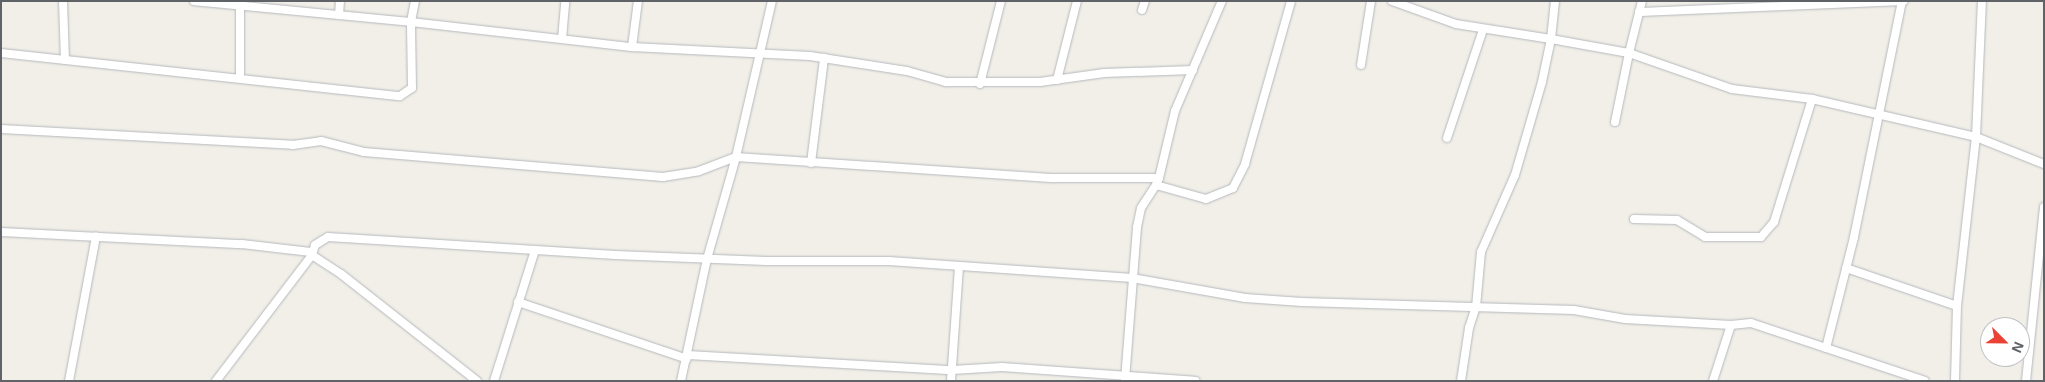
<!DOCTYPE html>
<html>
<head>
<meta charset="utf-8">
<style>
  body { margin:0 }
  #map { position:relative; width:2045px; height:382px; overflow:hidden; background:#f1efe8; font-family:Arial,sans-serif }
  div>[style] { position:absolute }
  .roads { filter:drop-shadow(0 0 1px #b5b8bc) drop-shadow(0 0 1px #b5b8bc) }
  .minor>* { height:8px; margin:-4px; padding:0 4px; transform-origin:4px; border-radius:4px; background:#fff }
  span { translate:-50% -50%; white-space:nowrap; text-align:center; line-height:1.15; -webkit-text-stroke:4.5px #fff; paint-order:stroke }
  .frame { position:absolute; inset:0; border:2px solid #5f6368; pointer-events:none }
  .north { position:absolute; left:1980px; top:317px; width:50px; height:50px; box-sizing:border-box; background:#fff; border:1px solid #bfc1c3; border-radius:50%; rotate:113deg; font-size:14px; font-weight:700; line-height:20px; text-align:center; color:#5f6368 }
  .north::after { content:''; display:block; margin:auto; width:18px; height:22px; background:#ea4335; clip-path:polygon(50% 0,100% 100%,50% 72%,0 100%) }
</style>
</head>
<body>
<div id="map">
  <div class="roads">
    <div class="minor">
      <div style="left:63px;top:1px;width:59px;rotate:88.1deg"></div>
      <div style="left:415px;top:1px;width:21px;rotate:101deg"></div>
      <div style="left:411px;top:22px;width:222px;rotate:6.5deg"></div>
      <div style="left:632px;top:47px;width:178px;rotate:2.9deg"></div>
      <div style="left:810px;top:56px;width:98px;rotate:8.8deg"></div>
      <div style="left:907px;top:71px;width:41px;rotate:15.8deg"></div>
      <div style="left:946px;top:82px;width:94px"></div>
      <div style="left:1040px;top:82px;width:65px;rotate:-8deg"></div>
      <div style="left:1104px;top:73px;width:89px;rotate:-1.9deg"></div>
      <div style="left:1392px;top:1px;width:68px;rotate:19.8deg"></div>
      <div style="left:1456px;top:24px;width:96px;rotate:9deg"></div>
      <div style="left:1551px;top:39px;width:38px;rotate:-84deg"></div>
      <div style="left:1142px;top:10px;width:9px;rotate:-72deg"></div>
      <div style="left:1639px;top:12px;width:265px;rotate:-2.4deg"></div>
      <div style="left:339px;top:15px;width:14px;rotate:-86deg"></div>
      <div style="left:562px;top:39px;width:38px;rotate:-85deg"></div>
      <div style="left:632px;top:47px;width:46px;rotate:-82.6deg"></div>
      <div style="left:1px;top:53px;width:401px;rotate:6.2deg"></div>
      <div style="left:400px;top:96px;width:14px;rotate:-34deg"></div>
      <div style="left:412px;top:88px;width:66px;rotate:-90.9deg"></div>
      <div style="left:411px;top:22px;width:218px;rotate:-174.5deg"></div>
      <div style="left:1361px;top:65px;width:65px;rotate:-81.1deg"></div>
      <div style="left:240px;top:77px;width:72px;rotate:-90deg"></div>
      <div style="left:1057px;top:80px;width:81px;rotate:-75.8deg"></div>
      <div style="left:980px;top:84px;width:86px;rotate:-75.8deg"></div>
      <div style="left:1615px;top:122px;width:70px;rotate:-78.5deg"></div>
      <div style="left:1629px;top:53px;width:109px;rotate:19.3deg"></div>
      <div style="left:1732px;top:89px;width:81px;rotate:7.1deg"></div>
      <div style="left:1812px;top:99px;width:168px;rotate:13deg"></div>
      <div style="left:1976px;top:137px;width:73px;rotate:21.7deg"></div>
      <div style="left:1px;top:129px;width:292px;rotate:3.1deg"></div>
      <div style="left:293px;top:145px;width:28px;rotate:-8deg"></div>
      <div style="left:321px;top:141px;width:44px;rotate:14.3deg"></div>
      <div style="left:364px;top:152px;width:300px;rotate:4.8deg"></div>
      <div style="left:663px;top:177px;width:36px;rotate:-9deg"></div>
      <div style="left:699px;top:171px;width:40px;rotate:-21deg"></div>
      <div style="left:736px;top:157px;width:319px;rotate:3.8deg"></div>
      <div style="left:1054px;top:178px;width:105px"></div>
      <div style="left:1159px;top:178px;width:69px;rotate:-76.6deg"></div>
      <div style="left:1175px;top:111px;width:120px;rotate:-66.9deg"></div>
      <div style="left:1447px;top:138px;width:114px;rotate:-71.6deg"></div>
      <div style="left:811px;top:163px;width:106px;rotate:-82.9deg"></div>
      <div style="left:1159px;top:178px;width:8px;rotate:113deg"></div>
      <div style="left:1156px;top:185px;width:52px;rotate:15.6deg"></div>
      <div style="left:1206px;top:199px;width:29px;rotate:-22deg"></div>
      <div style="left:1233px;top:188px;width:27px;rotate:-63deg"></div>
      <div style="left:1245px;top:164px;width:169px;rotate:-74.2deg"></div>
      <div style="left:1634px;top:219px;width:43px;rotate:1.3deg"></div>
      <div style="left:1677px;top:220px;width:33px;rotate:31deg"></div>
      <div style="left:1705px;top:237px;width:56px"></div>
      <div style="left:1761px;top:237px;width:20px;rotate:-49deg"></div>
      <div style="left:1774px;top:222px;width:129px;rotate:-72.8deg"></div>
      <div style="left:1px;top:232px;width:241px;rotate:2.9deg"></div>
      <div style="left:242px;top:244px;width:69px;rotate:6.6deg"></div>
      <div style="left:1846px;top:268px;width:117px;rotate:18.9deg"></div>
      <div style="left:518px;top:302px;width:178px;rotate:18.6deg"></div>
      <div style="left:1826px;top:348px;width:114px;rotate:-75.8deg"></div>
      <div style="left:1854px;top:237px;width:241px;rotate:-78.5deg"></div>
      <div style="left:688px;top:355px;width:264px;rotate:3.3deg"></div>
      <div style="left:952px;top:370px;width:50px;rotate:-3.4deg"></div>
      <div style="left:1002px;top:367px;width:194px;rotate:4.1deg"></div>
      <div style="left:1125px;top:380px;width:153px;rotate:-85.5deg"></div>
      <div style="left:1137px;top:227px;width:19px;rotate:-78deg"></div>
      <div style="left:1141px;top:208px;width:27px;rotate:-57deg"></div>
      <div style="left:69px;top:381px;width:147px;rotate:-79.4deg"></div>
      <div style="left:216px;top:381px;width:158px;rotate:-52.7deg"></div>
      <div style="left:477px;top:381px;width:173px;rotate:-141.8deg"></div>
      <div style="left:341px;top:274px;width:35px;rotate:-147deg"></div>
      <div style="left:312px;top:255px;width:10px;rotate:-73deg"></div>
      <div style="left:315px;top:245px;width:15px;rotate:-32deg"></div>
      <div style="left:328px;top:237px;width:288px;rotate:3.6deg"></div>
      <div style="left:615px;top:255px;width:151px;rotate:2.3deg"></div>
      <div style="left:766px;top:261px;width:123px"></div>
      <div style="left:889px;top:261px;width:244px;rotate:4deg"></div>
      <div style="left:1132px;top:278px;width:115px;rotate:10deg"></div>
      <div style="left:1245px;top:298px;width:57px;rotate:4deg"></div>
      <div style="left:1302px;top:302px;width:272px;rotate:1.7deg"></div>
      <div style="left:1574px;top:310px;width:52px;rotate:10deg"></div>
      <div style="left:1625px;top:319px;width:106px;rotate:3.2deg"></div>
      <div style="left:494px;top:381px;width:137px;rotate:-72.6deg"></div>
      <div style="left:681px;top:381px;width:125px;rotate:-78deg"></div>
      <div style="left:707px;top:259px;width:106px;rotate:-74.1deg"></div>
      <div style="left:736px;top:157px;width:160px;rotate:-77deg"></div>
      <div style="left:951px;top:381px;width:115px;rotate:-86deg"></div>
      <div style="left:1461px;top:381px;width:54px;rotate:-81.4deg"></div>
      <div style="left:1469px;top:328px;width:22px;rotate:-72deg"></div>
      <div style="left:1476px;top:307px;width:55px;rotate:-84.8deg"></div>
      <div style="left:1481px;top:252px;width:84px;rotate:-66.2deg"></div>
      <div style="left:1515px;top:175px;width:97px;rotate:-73.8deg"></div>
      <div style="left:1542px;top:82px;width:44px;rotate:-78.2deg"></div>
      <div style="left:1551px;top:39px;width:79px;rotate:10.2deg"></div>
      <div style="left:1629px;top:53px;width:54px;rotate:-76deg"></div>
      <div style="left:1713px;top:381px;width:59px;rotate:-72.2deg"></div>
      <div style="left:1731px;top:325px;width:20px;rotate:-6deg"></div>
      <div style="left:1751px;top:323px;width:183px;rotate:18.4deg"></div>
      <div style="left:1955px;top:381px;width:75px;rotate:-88.5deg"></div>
      <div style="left:1957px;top:306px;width:170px;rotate:-83.6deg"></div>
      <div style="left:1976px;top:137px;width:136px;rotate:-87.5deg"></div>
      <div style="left:2026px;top:381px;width:175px;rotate:-84.1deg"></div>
    </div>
  </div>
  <div class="frame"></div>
  <div class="north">N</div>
</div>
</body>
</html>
